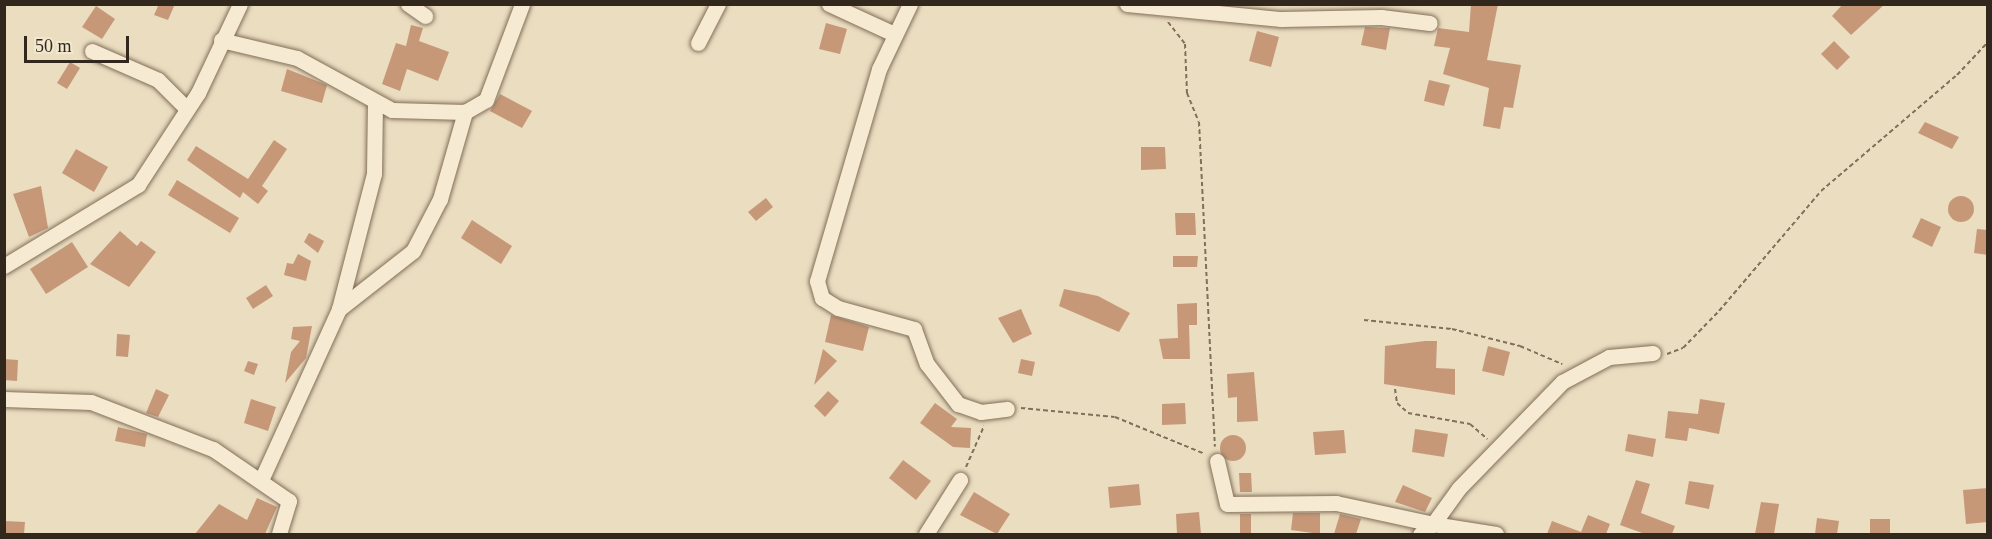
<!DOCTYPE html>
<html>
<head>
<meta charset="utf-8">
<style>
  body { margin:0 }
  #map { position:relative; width:1992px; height:539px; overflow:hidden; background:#eaddc0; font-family:Georgia,serif }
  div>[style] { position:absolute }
  .building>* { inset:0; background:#c69878 }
  .round { border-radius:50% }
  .path>* { height:2px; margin-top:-1px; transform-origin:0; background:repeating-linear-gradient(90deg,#826e59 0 4.5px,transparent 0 7.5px) }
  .roads { filter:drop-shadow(0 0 2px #826e59) drop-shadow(0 0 2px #826e59) }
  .minor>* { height:15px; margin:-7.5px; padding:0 7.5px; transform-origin:7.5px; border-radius:7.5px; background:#f6ebd2 }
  span { translate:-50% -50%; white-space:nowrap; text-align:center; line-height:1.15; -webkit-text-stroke:6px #f2e8cf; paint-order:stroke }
  .frame { position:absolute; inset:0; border:6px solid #32271d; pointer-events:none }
  .scale { position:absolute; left:24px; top:36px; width:105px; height:27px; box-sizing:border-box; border:3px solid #32271d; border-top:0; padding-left:8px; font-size:18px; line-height:21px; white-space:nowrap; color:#32271d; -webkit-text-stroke:4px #f2e8cf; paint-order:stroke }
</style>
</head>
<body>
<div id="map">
  <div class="building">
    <div style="clip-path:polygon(159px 4px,175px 4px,168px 20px,154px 15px)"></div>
    <div style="clip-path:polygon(1471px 4px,1498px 4px,1487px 60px,1521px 65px,1513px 108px,1504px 107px,1500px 129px,1483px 126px,1489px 88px,1443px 74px,1450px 48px,1434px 46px,1438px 28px,1469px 32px)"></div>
    <div style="clip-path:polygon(1843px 4px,1885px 4px,1851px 35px,1832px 16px)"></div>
    <div style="clip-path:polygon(96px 6px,115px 19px,102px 39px,82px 27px)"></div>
    <div style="clip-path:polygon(826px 23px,847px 29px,840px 54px,819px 49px)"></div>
    <div style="clip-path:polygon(411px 25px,423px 28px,419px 41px,449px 52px,438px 81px,407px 69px,400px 91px,382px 84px,396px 43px,406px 46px)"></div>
    <div style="clip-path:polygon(1365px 27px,1390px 28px,1386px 50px,1361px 45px)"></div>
    <div style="clip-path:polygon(1257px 31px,1279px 37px,1271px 67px,1249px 61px)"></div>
    <div style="clip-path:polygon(1834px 41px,1850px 57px,1837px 70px,1821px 54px)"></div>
    <div style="clip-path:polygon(70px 62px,80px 68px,67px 89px,57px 83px)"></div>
    <div style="clip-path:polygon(287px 69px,327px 85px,322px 103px,281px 91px)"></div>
    <div style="clip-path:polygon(1429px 80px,1450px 85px,1444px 106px,1424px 101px)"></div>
    <div style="clip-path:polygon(500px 94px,532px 111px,522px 128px,490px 111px)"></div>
    <div style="clip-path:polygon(1925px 122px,1959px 137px,1952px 149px,1918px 133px)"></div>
    <div style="clip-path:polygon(274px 140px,287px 149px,262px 186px,268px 191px,258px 204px,243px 192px,240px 198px,187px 160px,196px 146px,248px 179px)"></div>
    <div style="clip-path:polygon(1141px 147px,1165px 147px,1166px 169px,1141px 170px)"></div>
    <div style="clip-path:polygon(76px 149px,108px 167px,94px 192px,62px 173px)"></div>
    <div style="clip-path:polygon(177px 180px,239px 218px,230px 233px,168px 195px)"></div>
    <div style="clip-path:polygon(41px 186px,48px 228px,29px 237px,13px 194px)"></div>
    <div class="round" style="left:1948px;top:196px;width:26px;height:26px"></div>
    <div style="clip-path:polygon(766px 198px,773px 207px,756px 221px,748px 212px)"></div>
    <div style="clip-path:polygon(1175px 213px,1195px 213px,1196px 235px,1176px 235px)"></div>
    <div style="clip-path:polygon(1921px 218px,1941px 227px,1932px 247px,1912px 237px)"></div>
    <div style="clip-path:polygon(472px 220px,512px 246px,501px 264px,461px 238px)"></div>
    <div style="clip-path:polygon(1977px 229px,1988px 230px,1988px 255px,1974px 253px)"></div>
    <div style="clip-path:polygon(120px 231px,137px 246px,141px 241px,156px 252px,129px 287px,90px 264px)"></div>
    <div style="clip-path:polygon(309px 233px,324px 241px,318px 253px,304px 242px)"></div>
    <div style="clip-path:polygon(72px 242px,88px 267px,46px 294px,30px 269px)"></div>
    <div style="clip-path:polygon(298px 254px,311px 261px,306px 281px,284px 275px,287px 263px,293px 264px)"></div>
    <div style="clip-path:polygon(1173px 256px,1198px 256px,1197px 267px,1173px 267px)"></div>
    <div style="clip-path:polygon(266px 285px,273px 296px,253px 309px,246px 298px)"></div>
    <div style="clip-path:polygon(1064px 289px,1098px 296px,1130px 313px,1119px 332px,1059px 306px)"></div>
    <div style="clip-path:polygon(1197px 303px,1197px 325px,1189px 325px,1190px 359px,1163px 359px,1159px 339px,1178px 338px,1177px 304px)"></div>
    <div style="clip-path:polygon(1021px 309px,1032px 334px,1013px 343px,998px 318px)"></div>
    <div style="clip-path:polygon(831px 315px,869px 327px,863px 351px,825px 342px)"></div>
    <div style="clip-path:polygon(312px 326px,306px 358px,285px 383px,291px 352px,300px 341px,291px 339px,293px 327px)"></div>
    <div style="clip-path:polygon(117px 334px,130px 335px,128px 357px,116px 356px)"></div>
    <div style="clip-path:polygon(1425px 341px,1437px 341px,1436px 368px,1455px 369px,1455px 395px,1384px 384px,1385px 346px)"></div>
    <div style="clip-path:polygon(1488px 346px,1510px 352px,1504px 376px,1482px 371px)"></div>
    <div style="clip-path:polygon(823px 349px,837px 361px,814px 385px)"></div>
    <div style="clip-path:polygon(4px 359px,18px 360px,17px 381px,4px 380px)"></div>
    <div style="clip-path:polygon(1021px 359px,1035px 362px,1032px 376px,1018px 373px)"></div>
    <div style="clip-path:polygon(248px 361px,258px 364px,254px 375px,244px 371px)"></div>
    <div style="clip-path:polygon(1254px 372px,1258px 421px,1237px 422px,1237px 397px,1228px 398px,1227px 374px)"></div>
    <div style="clip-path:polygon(156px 389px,169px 395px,158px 417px,146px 413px)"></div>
    <div style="clip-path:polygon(828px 391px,839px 401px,825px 417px,814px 406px)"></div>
    <div style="clip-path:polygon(251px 399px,276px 407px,268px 431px,244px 423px)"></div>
    <div style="clip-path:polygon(1700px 399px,1725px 403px,1719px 434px,1689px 428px,1687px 441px,1665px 438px,1668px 411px,1698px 414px)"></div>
    <div style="clip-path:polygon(935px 403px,957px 419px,951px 427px,971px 428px,970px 448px,953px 447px,920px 423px)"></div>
    <div style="clip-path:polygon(1185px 403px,1186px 424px,1162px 425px,1162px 404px)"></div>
    <div style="clip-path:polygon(118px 427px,147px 434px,145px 447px,115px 441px)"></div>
    <div style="clip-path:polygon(1415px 429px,1448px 434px,1444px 457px,1412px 452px)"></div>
    <div style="clip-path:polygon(1344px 430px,1346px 453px,1315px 455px,1313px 432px)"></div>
    <div style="clip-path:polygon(1628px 434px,1656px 439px,1653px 457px,1625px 451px)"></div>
    <div class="round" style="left:1220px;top:435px;width:26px;height:26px"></div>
    <div style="clip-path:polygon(903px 460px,931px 481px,916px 500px,889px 478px)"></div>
    <div style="clip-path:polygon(1239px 473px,1251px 473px,1252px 492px,1240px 492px)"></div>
    <div style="clip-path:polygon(1636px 480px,1650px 484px,1641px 513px,1675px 526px,1672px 534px,1645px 534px,1620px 525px)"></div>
    <div style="clip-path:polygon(1689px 481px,1714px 485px,1709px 509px,1685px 504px)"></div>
    <div style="clip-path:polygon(1139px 484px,1141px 505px,1110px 508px,1108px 487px)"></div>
    <div style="clip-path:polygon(1403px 485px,1432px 498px,1425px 512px,1395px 502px)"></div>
    <div style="clip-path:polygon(1988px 488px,1988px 522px,1966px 524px,1963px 490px)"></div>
    <div style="clip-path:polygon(974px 492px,1010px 514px,997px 534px,960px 515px)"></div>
    <div style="clip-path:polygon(257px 498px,277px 507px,265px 534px,195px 534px,219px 504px,247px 520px)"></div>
    <div style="clip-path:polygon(1761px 502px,1779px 504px,1774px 534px,1755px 534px)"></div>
    <div style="clip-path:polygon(1199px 512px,1201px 534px,1177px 534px,1176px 514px)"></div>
    <div style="clip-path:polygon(1293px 513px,1320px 513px,1320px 534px,1291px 530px)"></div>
    <div style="clip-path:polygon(1240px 514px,1251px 514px,1251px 534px,1240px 534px)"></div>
    <div style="clip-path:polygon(1340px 514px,1361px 519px,1356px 534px,1334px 534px)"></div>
    <div style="clip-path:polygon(1588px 515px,1610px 524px,1606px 534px,1547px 534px,1552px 521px,1581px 532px)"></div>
    <div style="clip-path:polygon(1817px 518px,1839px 521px,1837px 534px,1815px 534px)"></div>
    <div style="clip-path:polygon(1870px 519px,1890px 519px,1890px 534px,1870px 534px)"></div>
    <div style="clip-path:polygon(4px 521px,25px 522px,24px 534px,4px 534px)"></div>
  </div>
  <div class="path">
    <div style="left:1168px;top:22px;width:28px;rotate:52deg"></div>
    <div style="left:1185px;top:44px;width:49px;rotate:87.7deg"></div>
    <div style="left:1187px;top:93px;width:31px;rotate:68deg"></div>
    <div style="left:1199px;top:122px;width:325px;rotate:87.2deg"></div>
    <div style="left:1364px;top:320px;width:88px;rotate:5.8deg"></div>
    <div style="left:1452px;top:329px;width:70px;rotate:14deg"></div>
    <div style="left:1520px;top:346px;width:46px;rotate:23.2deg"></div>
    <div style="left:1667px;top:354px;width:17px;rotate:-21deg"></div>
    <div style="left:1683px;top:348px;width:52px;rotate:-45.8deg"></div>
    <div style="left:1719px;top:311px;width:157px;rotate:-49.6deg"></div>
    <div style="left:1821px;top:191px;width:179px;rotate:-40.5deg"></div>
    <div style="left:1957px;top:75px;width:45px;rotate:-46.8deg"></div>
    <div style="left:1395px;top:389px;width:14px;rotate:82deg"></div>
    <div style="left:1397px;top:403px;width:15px;rotate:42deg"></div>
    <div style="left:1408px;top:413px;width:63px;rotate:10.1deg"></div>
    <div style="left:1470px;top:424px;width:23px;rotate:41deg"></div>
    <div style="left:1021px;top:408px;width:94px;rotate:5.5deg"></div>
    <div style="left:1115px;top:417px;width:97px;rotate:22.3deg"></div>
    <div style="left:966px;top:467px;width:45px;rotate:-66.3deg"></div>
  </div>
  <div class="roads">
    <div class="minor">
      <div style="left:408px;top:4px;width:21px;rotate:35deg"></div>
      <div style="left:829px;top:4px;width:69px;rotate:24.7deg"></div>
      <div style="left:910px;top:4px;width:72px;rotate:115.5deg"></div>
      <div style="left:879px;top:69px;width:221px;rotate:106.3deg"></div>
      <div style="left:817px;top:281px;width:18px;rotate:74deg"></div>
      <div style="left:822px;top:298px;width:19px;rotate:32deg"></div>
      <div style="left:838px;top:308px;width:79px;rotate:15.4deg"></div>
      <div style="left:914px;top:329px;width:37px;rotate:70deg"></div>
      <div style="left:927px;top:364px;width:51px;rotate:52.2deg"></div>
      <div style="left:958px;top:404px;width:24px;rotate:19deg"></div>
      <div style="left:981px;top:412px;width:26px;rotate:-7deg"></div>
      <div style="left:1127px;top:4px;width:155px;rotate:5.6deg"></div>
      <div style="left:1281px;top:19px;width:100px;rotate:-1.1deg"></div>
      <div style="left:1381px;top:17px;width:49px;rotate:7deg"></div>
      <div style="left:221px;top:40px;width:78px;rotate:13.3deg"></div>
      <div style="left:297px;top:58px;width:108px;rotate:28.7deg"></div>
      <div style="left:392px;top:110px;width:73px;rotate:1.6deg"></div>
      <div style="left:465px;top:112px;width:24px;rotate:-30deg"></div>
      <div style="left:486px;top:100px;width:103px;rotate:-69.4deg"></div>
      <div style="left:698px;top:43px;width:44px;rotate:-62.9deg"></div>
      <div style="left:92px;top:51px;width:72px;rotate:23.7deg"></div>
      <div style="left:158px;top:80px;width:41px;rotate:45deg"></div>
      <div style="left:4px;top:266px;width:157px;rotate:-31.2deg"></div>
      <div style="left:138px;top:185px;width:110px;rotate:-56.9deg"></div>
      <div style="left:198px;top:93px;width:98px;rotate:-64.7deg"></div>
      <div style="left:339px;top:309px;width:94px;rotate:-38.1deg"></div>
      <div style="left:413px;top:251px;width:59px;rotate:-62.6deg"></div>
      <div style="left:440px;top:199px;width:91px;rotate:-74deg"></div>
      <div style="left:4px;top:399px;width:87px;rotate:2deg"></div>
      <div style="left:91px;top:402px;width:131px;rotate:21.1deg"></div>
      <div style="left:213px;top:449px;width:92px;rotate:34.4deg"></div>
      <div style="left:289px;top:501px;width:34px;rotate:107deg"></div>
      <div style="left:1217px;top:461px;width:44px;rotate:76.9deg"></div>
      <div style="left:1227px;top:504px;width:109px;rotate:-0.5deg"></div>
      <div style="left:1336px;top:503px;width:99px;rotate:12.2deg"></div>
      <div style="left:1433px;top:524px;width:16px;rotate:142deg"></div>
      <div style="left:262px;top:478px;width:186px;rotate:-65.5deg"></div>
      <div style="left:339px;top:309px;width:139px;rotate:-75.5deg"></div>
      <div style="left:374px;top:174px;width:72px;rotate:-89.2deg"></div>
      <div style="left:926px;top:534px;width:64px;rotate:-57.8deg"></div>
      <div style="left:1496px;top:534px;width:64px;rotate:-171deg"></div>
      <div style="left:1433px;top:524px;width:44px;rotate:-54.2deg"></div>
      <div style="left:1459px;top:488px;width:148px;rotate:-45.8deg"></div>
      <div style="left:1562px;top:382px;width:53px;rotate:-28deg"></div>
      <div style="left:1609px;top:357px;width:44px;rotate:-5.2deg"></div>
    </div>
  </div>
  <div class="frame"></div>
  <div class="scale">50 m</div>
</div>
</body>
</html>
